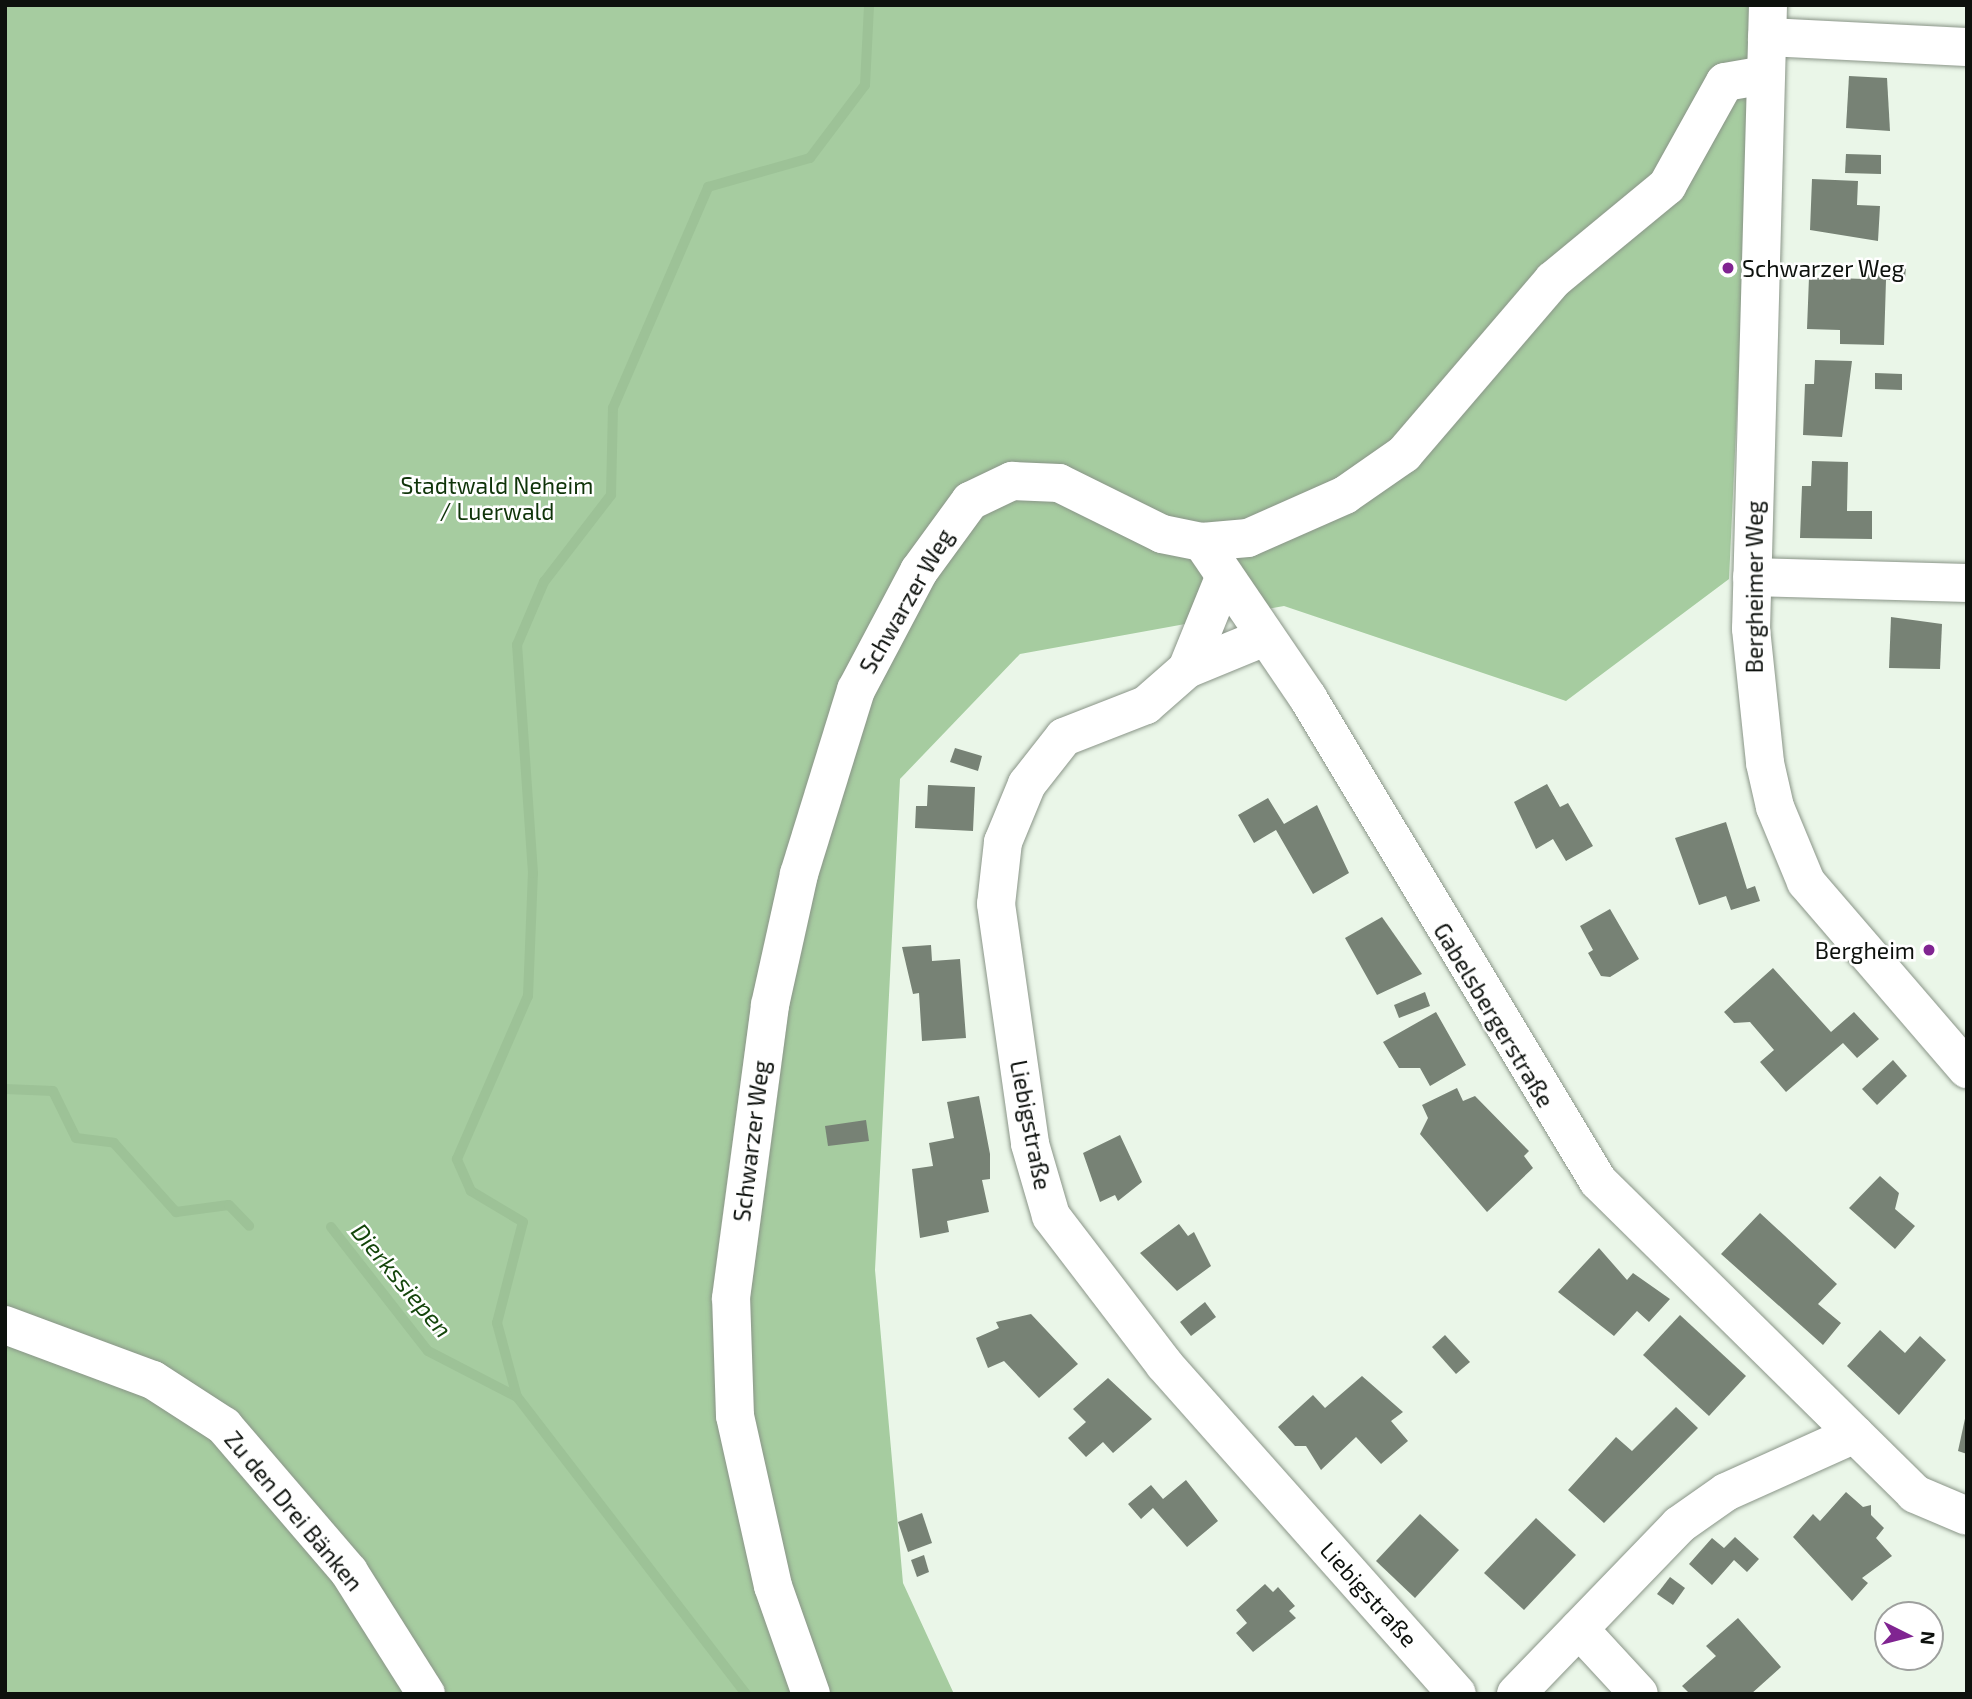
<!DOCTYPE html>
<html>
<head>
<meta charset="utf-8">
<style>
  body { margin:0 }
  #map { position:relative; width:1972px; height:1699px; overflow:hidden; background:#eaf6e8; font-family:"Exo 2",sans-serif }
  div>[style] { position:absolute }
  .forest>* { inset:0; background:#a6cca0 }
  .stream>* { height:10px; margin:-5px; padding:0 5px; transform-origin:5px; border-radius:5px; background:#9dc297 }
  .building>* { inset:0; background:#778275 }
  .roads { filter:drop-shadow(0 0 2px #8a9588) drop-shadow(0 0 2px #8a9588) }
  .minor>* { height:38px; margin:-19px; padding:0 19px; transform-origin:19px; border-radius:19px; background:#fff }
  .dots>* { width:19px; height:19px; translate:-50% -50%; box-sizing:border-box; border:4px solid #fff; border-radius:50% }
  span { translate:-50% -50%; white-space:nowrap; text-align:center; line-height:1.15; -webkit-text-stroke:5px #fff; paint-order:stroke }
  .poi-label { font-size:23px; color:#0d110d }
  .left { translate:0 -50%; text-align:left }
  .right { translate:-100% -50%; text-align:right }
  .park-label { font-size:23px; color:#0f3409 }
  .street-label { font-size:23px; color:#0d110d }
  .water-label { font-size:24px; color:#14460b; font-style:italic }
  .frame { position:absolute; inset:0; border:7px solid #0d110d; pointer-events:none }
  .north { position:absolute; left:1874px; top:1601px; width:70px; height:70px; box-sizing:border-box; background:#fff; border:2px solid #9ea09e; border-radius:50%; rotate:96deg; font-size:19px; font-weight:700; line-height:28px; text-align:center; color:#0d110d }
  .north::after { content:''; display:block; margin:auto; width:24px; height:32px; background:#802491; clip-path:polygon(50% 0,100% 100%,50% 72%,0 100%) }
</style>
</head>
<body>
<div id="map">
  <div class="forest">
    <div style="clip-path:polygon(5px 5px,1756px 5px,1729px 579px,1566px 701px,1284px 606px,1020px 654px,900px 779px,875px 1270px,903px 1583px,954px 1694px,5px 1694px)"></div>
  </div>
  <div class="stream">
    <div style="left:5px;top:1089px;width:48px;rotate:2.4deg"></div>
    <div style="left:53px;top:1091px;width:52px;rotate:63.9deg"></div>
    <div style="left:76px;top:1138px;width:38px;rotate:7deg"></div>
    <div style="left:114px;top:1143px;width:93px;rotate:48.1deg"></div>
    <div style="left:176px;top:1212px;width:53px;rotate:-7.5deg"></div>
    <div style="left:229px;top:1205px;width:29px;rotate:46deg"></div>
    <div style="left:331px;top:1227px;width:157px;rotate:52deg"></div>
    <div style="left:428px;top:1351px;width:100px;rotate:27.3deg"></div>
    <div style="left:746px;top:1694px;width:375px;rotate:-127.6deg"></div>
    <div style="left:517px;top:1397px;width:77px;rotate:-105.1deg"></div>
    <div style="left:497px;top:1323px;width:104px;rotate:-75.6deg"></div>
    <div style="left:523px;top:1222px;width:61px;rotate:-149.2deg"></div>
    <div style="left:471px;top:1191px;width:35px;rotate:-114deg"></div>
    <div style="left:457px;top:1159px;width:178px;rotate:-66.5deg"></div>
    <div style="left:528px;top:996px;width:123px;rotate:-87.7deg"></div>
    <div style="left:533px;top:873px;width:229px;rotate:-94deg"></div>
    <div style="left:517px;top:645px;width:69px;rotate:-66.8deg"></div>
    <div style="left:544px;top:582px;width:110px;rotate:-52.4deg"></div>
    <div style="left:611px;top:495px;width:87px;rotate:-88.7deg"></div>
    <div style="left:613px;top:408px;width:241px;rotate:-66.7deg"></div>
    <div style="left:708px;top:187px;width:106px;rotate:-15.9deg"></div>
    <div style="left:810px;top:158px;width:91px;rotate:-53deg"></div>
    <div style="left:865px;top:85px;width:80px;rotate:-87.1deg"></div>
  </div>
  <div class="building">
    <div style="clip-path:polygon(1849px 76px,1887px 78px,1890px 131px,1846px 128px)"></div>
    <div style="clip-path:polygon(1846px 154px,1881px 155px,1881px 174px,1845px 173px)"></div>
    <div style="clip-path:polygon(1812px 179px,1858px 181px,1857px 205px,1880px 206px,1878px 241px,1810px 230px)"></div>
    <div style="clip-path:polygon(1865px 264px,1906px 265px,1905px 280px,1886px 280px,1884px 345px,1840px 344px,1840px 330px,1807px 329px,1809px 277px,1864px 279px)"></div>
    <div style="clip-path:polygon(1815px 360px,1852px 361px,1842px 437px,1803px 435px,1805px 384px,1814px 384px)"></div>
    <div style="clip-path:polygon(1875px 373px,1902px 374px,1902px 390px,1875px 389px)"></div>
    <div style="clip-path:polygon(1812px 461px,1848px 462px,1847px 511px,1872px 511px,1872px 539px,1800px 538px,1802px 486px,1811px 486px)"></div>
    <div style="clip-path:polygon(1891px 617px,1942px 624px,1940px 669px,1889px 668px)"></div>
    <div style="clip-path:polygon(955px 748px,982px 756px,978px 771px,950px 762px)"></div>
    <div style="clip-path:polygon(1547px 784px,1560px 807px,1568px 803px,1593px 846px,1566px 861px,1553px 839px,1536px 849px,1514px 802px)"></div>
    <div style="clip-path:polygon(928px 785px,975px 787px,973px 831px,915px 828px,916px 806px,927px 806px)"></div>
    <div style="clip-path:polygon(1268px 798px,1284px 824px,1317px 805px,1349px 873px,1313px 894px,1276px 830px,1254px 843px,1238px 815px)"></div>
    <div style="clip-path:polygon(1726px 822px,1747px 889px,1755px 886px,1760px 901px,1731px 910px,1726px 896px,1699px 905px,1675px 838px)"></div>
    <div style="clip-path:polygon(1610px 909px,1639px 959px,1610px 977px,1601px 976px,1588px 953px,1593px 950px,1580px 926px)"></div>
    <div style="clip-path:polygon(1382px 917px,1422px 974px,1377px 995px,1345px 938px)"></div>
    <div style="clip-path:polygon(931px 945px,932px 961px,960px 959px,966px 1038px,922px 1041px,919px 993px,913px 994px,902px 947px)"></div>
    <div style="clip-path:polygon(1773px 968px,1831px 1032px,1854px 1012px,1879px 1039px,1857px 1058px,1843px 1043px,1786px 1092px,1760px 1062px,1774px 1050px,1750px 1022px,1734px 1023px,1724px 1012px)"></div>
    <div style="clip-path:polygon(1425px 992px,1430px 1006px,1399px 1018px,1394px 1005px)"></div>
    <div style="clip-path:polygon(1436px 1012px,1466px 1065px,1430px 1086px,1420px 1068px,1399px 1068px,1383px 1042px)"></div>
    <div style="clip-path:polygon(1893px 1060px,1907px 1076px,1877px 1105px,1862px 1089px)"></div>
    <div style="clip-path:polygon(1457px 1088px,1463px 1101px,1475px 1096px,1529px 1151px,1524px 1156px,1533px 1168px,1487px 1212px,1420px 1134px,1428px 1118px,1422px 1105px)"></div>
    <div style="clip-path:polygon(979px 1096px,990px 1154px,990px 1179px,982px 1180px,989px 1212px,947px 1221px,949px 1232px,920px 1238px,912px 1169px,933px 1166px,929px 1143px,954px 1138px,947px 1102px)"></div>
    <div style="clip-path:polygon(866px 1120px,869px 1141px,828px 1146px,825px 1126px)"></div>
    <div style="clip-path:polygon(1120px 1135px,1142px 1182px,1118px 1201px,1115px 1195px,1100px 1202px,1083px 1153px)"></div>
    <div style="clip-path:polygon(1880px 1176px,1899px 1193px,1895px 1209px,1915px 1226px,1895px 1249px,1849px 1208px)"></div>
    <div style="clip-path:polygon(1760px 1213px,1837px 1284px,1818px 1304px,1841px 1323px,1823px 1345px,1721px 1254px)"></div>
    <div style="clip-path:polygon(1179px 1224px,1188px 1236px,1194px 1232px,1211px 1266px,1177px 1291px,1140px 1253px)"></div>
    <div style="clip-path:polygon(1599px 1248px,1627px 1280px,1633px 1273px,1670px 1299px,1649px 1322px,1637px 1311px,1614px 1336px,1558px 1292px)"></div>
    <div style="clip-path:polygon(1205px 1302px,1216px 1317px,1191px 1336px,1180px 1322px)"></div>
    <div style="clip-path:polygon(1031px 1314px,1078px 1364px,1039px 1398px,1004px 1361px,988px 1368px,976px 1338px,999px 1328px,996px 1322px)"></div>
    <div style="clip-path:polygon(1680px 1315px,1746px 1376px,1709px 1416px,1643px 1355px)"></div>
    <div style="clip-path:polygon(1880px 1330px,1905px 1353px,1920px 1336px,1946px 1360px,1899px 1415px,1847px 1366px)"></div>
    <div style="clip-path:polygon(1445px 1335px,1470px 1362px,1456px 1374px,1432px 1347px)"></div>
    <div style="clip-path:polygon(1362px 1376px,1403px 1412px,1391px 1421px,1408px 1441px,1381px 1464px,1356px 1437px,1321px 1470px,1306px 1446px,1295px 1446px,1278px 1427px,1313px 1395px,1325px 1408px)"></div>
    <div style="clip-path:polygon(1108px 1378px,1152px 1419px,1113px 1453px,1103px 1442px,1086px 1457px,1068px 1438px,1086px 1422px,1073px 1409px)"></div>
    <div style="clip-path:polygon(1676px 1407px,1698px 1428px,1604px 1523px,1568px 1490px,1616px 1437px,1632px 1451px)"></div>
    <div style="clip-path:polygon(1966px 1414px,1967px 1414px,1967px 1454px,1958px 1451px)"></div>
    <div style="clip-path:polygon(1186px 1480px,1218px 1521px,1187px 1547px,1153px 1508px,1141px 1519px,1128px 1504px,1151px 1485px,1163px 1499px)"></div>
    <div style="clip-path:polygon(1846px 1492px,1863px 1507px,1871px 1505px,1871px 1515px,1884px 1528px,1876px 1538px,1892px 1556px,1862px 1578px,1868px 1583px,1852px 1601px,1793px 1537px,1813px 1514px,1820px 1521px)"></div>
    <div style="clip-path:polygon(922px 1513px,932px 1543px,908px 1552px,898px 1522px)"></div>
    <div style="clip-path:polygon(1420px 1514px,1459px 1550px,1415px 1598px,1376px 1561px)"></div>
    <div style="clip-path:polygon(1536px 1518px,1576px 1555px,1524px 1610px,1484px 1573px)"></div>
    <div style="clip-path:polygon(1735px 1537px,1759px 1559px,1747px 1572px,1734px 1560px,1712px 1585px,1689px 1564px,1712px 1538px,1724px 1548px)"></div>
    <div style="clip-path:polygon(924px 1555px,929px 1572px,917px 1577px,911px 1560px)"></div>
    <div style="clip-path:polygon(1670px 1577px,1685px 1588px,1673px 1605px,1657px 1594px)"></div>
    <div style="clip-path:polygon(1265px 1584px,1273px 1592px,1278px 1587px,1295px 1606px,1289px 1611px,1296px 1618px,1253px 1652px,1236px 1633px,1247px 1623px,1236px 1610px)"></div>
    <div style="clip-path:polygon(1738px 1618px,1781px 1667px,1751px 1694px,1690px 1694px,1682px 1686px,1716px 1656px,1706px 1646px)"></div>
  </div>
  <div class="roads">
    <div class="minor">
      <div style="left:1768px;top:5px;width:624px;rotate:91.56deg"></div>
      <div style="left:1751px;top:629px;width:135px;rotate:84deg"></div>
      <div style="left:1765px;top:763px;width:45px;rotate:77.2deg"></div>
      <div style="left:1775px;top:807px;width:81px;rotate:67.5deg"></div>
      <div style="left:1806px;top:882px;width:247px;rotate:49.3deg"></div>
      <div style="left:1767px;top:37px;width:200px;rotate:2.9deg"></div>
      <div style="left:1202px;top:542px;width:189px;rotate:55.8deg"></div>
      <div style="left:1308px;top:698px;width:563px;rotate:59.02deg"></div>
      <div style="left:1598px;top:1181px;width:445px;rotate:44.6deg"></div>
      <div style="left:1915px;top:1494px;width:56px;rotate:22.9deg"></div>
      <div style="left:1752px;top:577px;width:215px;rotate:1.6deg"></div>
      <div style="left:1265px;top:637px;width:84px;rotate:157.7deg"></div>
      <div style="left:1187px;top:669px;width:55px;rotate:138.7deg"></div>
      <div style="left:1146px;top:705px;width:88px;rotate:158.7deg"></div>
      <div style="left:1064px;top:737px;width:60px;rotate:128.2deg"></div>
      <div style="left:1027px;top:784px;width:63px;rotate:112.5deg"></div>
      <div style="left:1003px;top:842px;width:62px;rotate:96.4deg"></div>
      <div style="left:996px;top:904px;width:242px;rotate:81.9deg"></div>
      <div style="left:1030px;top:1144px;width:75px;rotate:73.7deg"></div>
      <div style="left:1051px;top:1216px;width:186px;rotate:52.6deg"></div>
      <div style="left:1164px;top:1364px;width:441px;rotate:48.4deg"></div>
      <div style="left:1187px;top:669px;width:98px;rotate:-67.9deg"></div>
      <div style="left:5px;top:1325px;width:158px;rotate:20.4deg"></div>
      <div style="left:153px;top:1380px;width:85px;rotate:32.9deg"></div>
      <div style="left:224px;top:1426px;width:192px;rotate:49.4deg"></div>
      <div style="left:349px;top:1572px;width:144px;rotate:57.7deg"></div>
      <div style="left:1579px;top:1629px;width:88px;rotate:47.3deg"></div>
      <div style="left:811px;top:1694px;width:114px;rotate:-109.4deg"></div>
      <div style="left:773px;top:1586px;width:174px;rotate:-102.6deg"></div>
      <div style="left:735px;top:1416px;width:118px;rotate:-91.9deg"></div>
      <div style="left:731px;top:1298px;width:296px;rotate:-82.4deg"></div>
      <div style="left:770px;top:1005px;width:134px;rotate:-77.5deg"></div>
      <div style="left:799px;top:874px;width:193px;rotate:-72.8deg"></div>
      <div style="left:856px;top:690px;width:135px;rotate:-62.1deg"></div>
      <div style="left:919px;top:571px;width:87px;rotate:-53.9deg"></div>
      <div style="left:970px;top:501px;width:47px;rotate:-25.5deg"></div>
      <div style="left:1012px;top:481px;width:47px;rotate:2.4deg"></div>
      <div style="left:1059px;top:483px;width:115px;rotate:26.3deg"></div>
      <div style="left:1162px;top:534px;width:41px;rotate:11.3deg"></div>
      <div style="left:1202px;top:542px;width:46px;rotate:-5deg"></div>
      <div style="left:1248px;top:538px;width:106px;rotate:-23.9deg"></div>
      <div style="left:1345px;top:495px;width:72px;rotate:-34.8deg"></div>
      <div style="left:1404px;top:454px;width:229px;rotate:-49.4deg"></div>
      <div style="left:1553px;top:280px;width:148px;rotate:-39.5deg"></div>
      <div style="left:1667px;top:186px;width:119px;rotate:-60.9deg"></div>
      <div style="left:1725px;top:82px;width:41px;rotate:-9.9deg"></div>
      <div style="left:1516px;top:1694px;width:235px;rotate:-46deg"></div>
      <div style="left:1679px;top:1525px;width:57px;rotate:-35.1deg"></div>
      <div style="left:1726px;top:1492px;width:141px;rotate:-24.2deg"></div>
    </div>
  </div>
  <div class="dots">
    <div style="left:1728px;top:268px;background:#802491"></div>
    <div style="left:1929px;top:950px;background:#802491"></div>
  </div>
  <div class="poi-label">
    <span class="left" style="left:1742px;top:268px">Schwarzer Weg</span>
    <span class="right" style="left:1915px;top:950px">Bergheim</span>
  </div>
  <div class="park-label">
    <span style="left:497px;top:498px">Stadtwald Neheim<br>/ Luerwald</span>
  </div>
  <div class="street-label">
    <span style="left:1754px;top:587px;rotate:-90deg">Bergheimer Weg</span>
    <span style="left:906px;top:601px;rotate:-60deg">Schwarzer Weg</span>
    <span style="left:1494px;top:1015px;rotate:59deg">Gabelsbergerstraße</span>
    <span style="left:1031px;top:1125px;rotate:79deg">Liebigstraße</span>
    <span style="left:751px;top:1141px;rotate:-83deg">Schwarzer Weg</span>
    <span style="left:294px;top:1511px;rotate:50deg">Zu den Drei Bänken</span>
    <span style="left:1369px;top:1594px;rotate:48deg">Liebigstraße</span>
  </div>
  <div class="water-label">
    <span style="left:402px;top:1280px;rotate:50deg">Dierkssiepen</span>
  </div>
  <div class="frame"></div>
  <div class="north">N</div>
</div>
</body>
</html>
